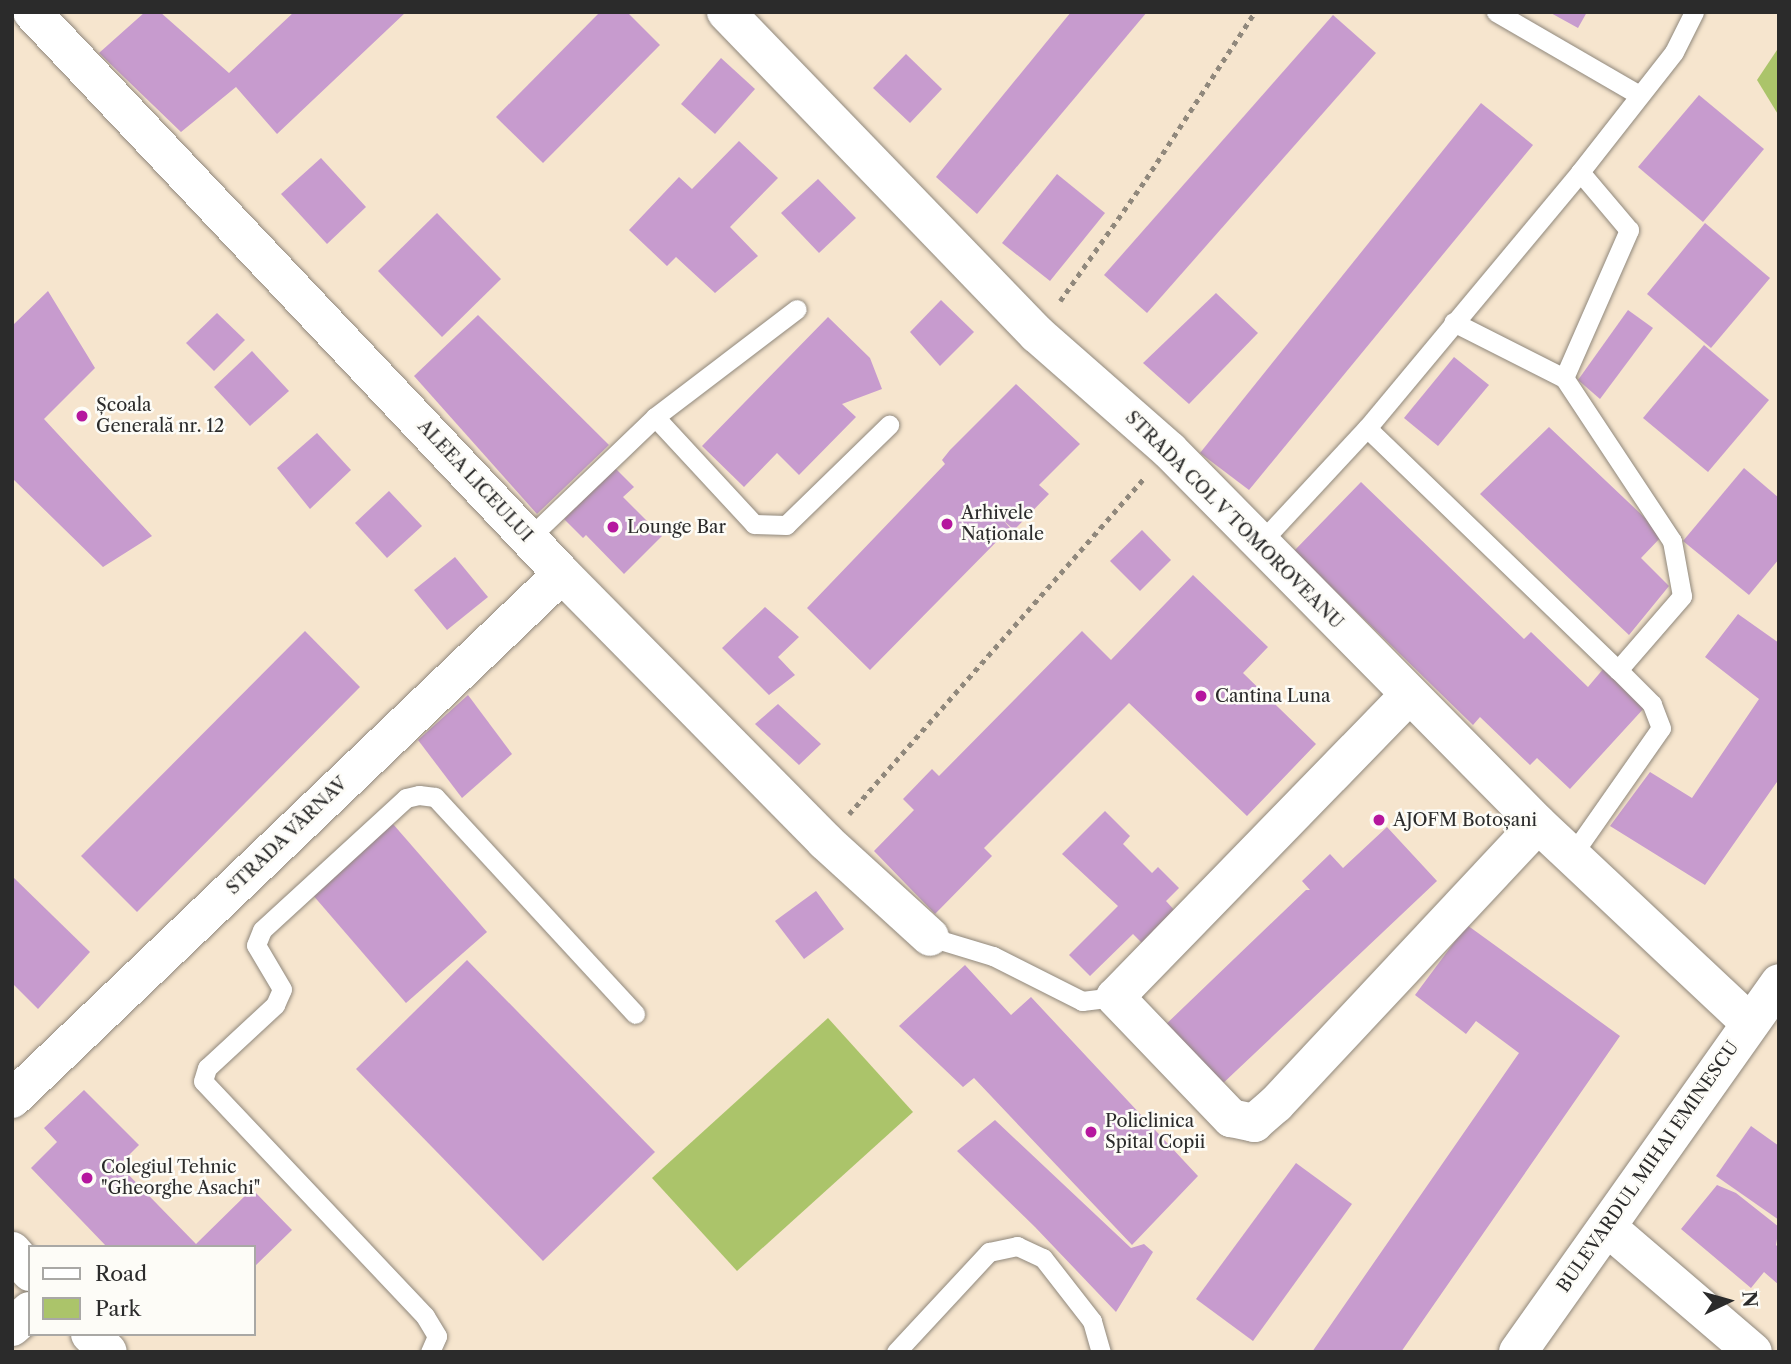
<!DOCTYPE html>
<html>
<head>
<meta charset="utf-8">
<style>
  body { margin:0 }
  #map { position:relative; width:1791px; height:1364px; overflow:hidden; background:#f6e5ce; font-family:"Libre Caslon Text",serif }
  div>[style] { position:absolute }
  .green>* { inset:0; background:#abc46a }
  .building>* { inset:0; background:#c79bce }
  .path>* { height:4.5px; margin-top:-2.25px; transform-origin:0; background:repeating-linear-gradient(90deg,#90887c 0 5px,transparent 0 10px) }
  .roads { filter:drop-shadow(0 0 2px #90887c) drop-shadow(0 0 2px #90887c) }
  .service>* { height:19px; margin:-9.5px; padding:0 9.5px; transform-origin:9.5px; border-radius:9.5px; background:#fff }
  .minor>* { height:38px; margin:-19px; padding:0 19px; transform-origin:19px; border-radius:19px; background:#fff }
  .secondary>* { height:38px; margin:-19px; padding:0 19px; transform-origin:19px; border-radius:19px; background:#fff }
  .dots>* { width:19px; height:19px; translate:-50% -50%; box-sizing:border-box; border:4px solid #fdfcf7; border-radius:50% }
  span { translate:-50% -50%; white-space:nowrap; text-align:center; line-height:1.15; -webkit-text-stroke:5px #fdfcf7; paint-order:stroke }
  .poi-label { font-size:18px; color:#2b2b2b }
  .left { translate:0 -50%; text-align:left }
  .street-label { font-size:18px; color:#2b2b2b }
  .frame { position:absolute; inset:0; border:14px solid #2b2b2b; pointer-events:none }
  .legend { position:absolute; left:28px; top:1245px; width:228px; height:91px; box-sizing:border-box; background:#fdfcf7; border:2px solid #a9a8a5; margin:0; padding:9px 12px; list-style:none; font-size:21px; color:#2b2b2b }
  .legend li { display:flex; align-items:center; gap:14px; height:35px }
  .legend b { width:35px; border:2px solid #a9a8a5 }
  .north { position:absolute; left:1693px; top:1266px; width:70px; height:70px; -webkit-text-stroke:5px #fdfcf7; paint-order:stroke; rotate:85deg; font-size:19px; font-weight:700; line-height:28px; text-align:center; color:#2b2b2b }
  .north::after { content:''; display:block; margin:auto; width:24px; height:32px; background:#2b2b2b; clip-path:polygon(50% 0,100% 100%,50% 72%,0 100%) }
</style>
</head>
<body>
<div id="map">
  <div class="green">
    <div style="clip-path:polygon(1779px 47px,1779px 116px,1757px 80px)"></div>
    <div style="clip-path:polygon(828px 1018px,913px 1112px,737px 1271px,652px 1178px)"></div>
  </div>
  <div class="building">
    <div style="clip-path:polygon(145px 12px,160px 12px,229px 73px,294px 12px,406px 12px,277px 134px,236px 87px,181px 132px,99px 53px)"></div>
    <div style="clip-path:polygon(600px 12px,627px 12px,660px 45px,543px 163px,496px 117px)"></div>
    <div style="clip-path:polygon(1071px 12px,1147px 12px,977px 214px,936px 177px)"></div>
    <div style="clip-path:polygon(1549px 12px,1587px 12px,1578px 28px)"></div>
    <div style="clip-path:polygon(1333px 15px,1376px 53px,1147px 313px,1104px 275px)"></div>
    <div style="clip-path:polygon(906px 54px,942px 89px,910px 123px,873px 88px)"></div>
    <div style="clip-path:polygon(721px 58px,755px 89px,715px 134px,681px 104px)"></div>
    <div style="clip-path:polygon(1699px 95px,1764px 149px,1703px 222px,1638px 167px)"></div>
    <div style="clip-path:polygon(1481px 103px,1533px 145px,1249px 490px,1200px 453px)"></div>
    <div style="clip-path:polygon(739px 141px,778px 178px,730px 227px,758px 256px,715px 293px,676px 257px,667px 266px,629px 230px,679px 177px,692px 189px)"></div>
    <div style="clip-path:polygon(321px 158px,366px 207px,327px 244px,281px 194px)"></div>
    <div style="clip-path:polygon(1057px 174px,1105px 213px,1050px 281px,1002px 243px)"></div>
    <div style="clip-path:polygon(818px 179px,856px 218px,819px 253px,781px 213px)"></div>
    <div style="clip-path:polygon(437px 213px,501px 279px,442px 337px,378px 271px)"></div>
    <div style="clip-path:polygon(1705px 223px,1770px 278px,1711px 348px,1647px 294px)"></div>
    <div style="clip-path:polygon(48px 291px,95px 368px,44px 419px,152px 536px,103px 567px,12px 478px,12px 326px)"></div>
    <div style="clip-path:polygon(1216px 293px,1258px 333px,1189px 404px,1143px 363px)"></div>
    <div style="clip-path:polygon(941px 300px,974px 332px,940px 366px,910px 332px)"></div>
    <div style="clip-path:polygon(1628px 310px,1653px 328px,1600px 399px,1578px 380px)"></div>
    <div style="clip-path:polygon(217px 313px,245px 340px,214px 371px,186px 343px)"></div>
    <div style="clip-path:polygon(478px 315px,609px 445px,537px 514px,414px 376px)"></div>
    <div style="clip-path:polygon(828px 317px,870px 358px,882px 389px,842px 404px,856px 417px,799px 475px,777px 453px,744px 487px,702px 446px)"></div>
    <div style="clip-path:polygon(1704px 345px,1769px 400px,1708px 472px,1643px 418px)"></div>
    <div style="clip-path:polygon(252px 351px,289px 391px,250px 426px,214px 387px)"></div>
    <div style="clip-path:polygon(1454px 357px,1489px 385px,1438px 446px,1404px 418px)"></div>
    <div style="clip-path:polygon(1016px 384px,1080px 444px,1039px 485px,1049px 494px,1014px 530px,1003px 520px,1010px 528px,870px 670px,807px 608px,945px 464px,942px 460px,950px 450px)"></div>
    <div style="clip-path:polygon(1549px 427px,1663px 535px,1641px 558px,1669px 586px,1629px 635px,1480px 494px)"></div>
    <div style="clip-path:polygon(317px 433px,351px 470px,310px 509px,277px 468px)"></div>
    <div style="clip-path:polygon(615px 468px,634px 487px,623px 497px,662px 536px,624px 574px,586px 535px,583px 538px,564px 519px)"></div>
    <div style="clip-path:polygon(1744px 468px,1779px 498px,1779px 559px,1749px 595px,1683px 541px)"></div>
    <div style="clip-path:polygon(1361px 482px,1524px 639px,1531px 632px,1588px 687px,1604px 668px,1645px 707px,1570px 789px,1537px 758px,1530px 765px,1480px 717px,1473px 725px,1294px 551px)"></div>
    <div style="clip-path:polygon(389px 491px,422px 526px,387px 558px,355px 523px)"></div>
    <div style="clip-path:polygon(1142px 530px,1171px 560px,1140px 591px,1110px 561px)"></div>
    <div style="clip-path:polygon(455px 557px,488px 597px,447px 630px,414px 590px)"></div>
    <div style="clip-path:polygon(1193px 575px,1268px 647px,1243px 673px,1316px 744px,1247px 816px,1129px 703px,984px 848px,992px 856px,935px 914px,874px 851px,914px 810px,903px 799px,932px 769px,939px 776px,1082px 631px,1111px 660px)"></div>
    <div style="clip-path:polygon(765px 607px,799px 637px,778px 657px,795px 675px,769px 695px,722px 648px)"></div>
    <div style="clip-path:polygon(1738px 614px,1779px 643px,1779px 779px,1705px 885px,1610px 826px,1650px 772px,1692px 798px,1759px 699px,1705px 657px)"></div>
    <div style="clip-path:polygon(305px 631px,360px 687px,137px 912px,81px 856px)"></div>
    <div style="clip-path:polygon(468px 695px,512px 754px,462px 798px,418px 740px)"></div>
    <div style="clip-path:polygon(778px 704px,821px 744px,799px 765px,755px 724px)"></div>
    <div style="clip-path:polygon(1105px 811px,1130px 836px,1123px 844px,1152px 873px,1158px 867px,1179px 888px,1166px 901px,1176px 912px,1144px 945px,1133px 934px,1090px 976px,1069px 955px,1118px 906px,1062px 854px)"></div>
    <div style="clip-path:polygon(393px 824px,487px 932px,406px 1003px,312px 894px)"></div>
    <div style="clip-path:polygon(1387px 827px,1437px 881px,1219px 1087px,1161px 1029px,1306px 890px,1310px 890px,1302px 881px,1330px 854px,1343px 868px)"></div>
    <div style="clip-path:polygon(12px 876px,90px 952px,38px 1009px,12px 983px)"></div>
    <div style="clip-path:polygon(816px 891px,844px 929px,804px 959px,775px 921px)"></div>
    <div style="clip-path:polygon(1467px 925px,1620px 1036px,1401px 1352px,1312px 1352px,1519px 1053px,1476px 1021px,1466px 1034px,1415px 995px)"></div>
    <div style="clip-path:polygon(467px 960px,655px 1152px,543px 1261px,356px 1069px)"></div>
    <div style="clip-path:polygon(965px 965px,1011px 1015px,1031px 997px,1198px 1176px,1132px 1245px,974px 1078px,963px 1087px,899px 1026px)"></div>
    <div style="clip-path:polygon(84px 1090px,139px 1145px,119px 1165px,196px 1244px,252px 1189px,292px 1230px,254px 1267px,254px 1247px,107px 1247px,31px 1168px,57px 1142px,44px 1128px)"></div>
    <div style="clip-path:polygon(995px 1120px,1131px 1248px,1144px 1244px,1153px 1252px,1116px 1312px,1035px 1227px,957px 1151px)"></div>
    <div style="clip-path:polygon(1751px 1126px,1779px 1146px,1779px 1220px,1716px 1176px)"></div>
    <div style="clip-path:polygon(1296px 1163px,1352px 1204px,1253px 1341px,1196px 1299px)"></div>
    <div style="clip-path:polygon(1717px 1185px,1736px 1193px,1779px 1227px,1776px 1245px,1779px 1248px,1779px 1285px,1764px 1272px,1751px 1288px,1681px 1229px)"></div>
  </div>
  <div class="path">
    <div style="left:1060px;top:301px;width:149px;rotate:-54.8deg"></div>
    <div style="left:1146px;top:179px;width:199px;rotate:-56.9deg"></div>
    <div style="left:849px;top:814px;width:447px;rotate:-48.7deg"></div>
  </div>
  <div class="roads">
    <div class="service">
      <div style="left:1496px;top:12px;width:165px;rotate:30.1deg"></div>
      <div style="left:1564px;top:378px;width:162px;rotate:-66.3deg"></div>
      <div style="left:1629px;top:230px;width:76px;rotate:-130.2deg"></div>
      <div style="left:655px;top:417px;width:146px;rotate:47.2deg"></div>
      <div style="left:754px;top:524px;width:32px;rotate:2deg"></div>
      <div style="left:786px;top:525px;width:144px;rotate:-44.2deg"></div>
      <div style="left:1367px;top:428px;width:349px;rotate:44deg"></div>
      <div style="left:1618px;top:670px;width:98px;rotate:-49.1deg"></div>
      <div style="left:1682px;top:596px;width:56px;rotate:-100.3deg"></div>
      <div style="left:1672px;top:541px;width:196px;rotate:-123.5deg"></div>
      <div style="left:1564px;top:378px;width:124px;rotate:-153.2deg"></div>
      <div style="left:529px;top:538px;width:175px;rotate:-43.8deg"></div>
      <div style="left:655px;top:417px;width:178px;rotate:-37.3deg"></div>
      <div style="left:1260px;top:543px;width:157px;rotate:-47.1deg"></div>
      <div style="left:1367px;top:428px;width:333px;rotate:-50.2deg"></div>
      <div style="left:1580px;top:172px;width:152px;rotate:-51.9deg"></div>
      <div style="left:1674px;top:52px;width:45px;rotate:-63.4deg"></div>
      <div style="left:1572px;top:855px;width:155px;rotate:-55deg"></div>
      <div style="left:1661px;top:728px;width:26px;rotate:-111deg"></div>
      <div style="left:1652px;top:704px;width:48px;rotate:-135deg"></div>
      <div style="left:930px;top:937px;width:66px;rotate:16.8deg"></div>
      <div style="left:993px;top:956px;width:100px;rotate:26.8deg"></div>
      <div style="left:1082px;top:1001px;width:33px;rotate:-7deg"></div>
      <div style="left:430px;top:1352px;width:17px;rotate:-66deg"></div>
      <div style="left:437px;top:1336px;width:23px;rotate:-121deg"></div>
      <div style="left:425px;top:1316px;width:323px;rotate:-133.4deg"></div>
      <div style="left:203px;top:1081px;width:14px;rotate:-73deg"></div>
      <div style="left:207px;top:1068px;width:93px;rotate:-42.8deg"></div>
      <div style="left:275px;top:1005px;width:17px;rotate:-66deg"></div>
      <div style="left:282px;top:989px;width:51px;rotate:-120.6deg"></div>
      <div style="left:256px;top:945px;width:16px;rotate:-68deg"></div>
      <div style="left:262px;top:930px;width:195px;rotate:-42.5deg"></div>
      <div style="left:406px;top:798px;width:13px;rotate:-13deg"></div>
      <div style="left:419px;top:795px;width:16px;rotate:7deg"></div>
      <div style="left:435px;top:797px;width:295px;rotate:47.3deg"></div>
      <div style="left:896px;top:1352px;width:137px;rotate:-47.1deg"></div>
      <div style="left:989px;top:1252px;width:29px;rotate:-12deg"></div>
      <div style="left:1017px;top:1246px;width:29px;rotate:25deg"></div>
      <div style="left:1043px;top:1258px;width:80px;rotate:52.1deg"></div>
      <div style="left:1092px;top:1321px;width:32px;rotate:74deg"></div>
    </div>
    <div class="minor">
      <div style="left:32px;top:12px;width:772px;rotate:46.68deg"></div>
      <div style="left:562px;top:574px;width:375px;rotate:45.4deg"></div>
      <div style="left:825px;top:841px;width:142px;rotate:42.4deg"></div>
      <div style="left:726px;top:12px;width:448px;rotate:46deg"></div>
      <div style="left:1037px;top:334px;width:176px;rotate:41.3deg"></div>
      <div style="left:1169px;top:450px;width:525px;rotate:45.39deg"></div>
      <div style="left:1538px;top:824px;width:289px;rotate:43.2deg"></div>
      <div style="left:1409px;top:695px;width:421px;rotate:134.2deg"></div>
      <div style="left:1115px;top:997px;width:168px;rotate:46.2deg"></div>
      <div style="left:1231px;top:1118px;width:24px;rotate:12deg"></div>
      <div style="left:1254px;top:1123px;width:29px;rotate:-41deg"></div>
      <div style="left:1276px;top:1104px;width:383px;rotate:-46.9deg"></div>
      <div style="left:12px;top:1099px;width:760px;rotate:-43.67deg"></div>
      <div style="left:1607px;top:1227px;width:192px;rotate:40.6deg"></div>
      <div style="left:12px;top:1251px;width:28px;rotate:49deg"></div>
      <div style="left:12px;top:1327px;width:24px;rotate:-42deg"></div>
      <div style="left:90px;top:1334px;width:25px;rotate:45deg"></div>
    </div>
    <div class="secondary">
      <div style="left:1518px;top:1352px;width:452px;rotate:-54.7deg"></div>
    </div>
  </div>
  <div class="dots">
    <div style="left:82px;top:416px;background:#b5179e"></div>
    <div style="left:947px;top:524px;background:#b5179e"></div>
    <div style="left:613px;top:527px;background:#b5179e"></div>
    <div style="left:1201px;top:696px;background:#b5179e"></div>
    <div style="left:1379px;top:820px;background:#b5179e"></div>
    <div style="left:1091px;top:1132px;background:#b5179e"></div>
    <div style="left:87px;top:1178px;background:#b5179e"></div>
  </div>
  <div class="poi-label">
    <span class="left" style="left:96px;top:416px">Școala<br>Generală nr. 12</span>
    <span class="left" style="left:961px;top:524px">Arhivele<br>Naționale</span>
    <span class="left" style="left:627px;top:527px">Lounge Bar</span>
    <span class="left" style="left:1215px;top:696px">Cantina Luna</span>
    <span class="left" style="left:1393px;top:820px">AJOFM Botoșani</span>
    <span class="left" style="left:1105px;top:1132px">Policlinica<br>Spital Copii</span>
    <span class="left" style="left:101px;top:1178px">Colegiul Tehnic<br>"Gheorghe Asachi"</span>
  </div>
  <div class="street-label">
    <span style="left:475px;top:481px;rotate:47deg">ALEEA LICEULUI</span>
    <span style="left:1234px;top:520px;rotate:45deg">STRADA COL V TOMOROVEANU</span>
    <span style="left:287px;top:836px;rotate:-44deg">STRADA VÂRNAV</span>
    <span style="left:1648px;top:1167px;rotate:-55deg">BULEVARDUL MIHAI EMINESCU</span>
  </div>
  <div class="frame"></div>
  <ul class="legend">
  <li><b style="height:9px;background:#fff"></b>Road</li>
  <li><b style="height:19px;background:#abc46a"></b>Park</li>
  </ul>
  <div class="north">N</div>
</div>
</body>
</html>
